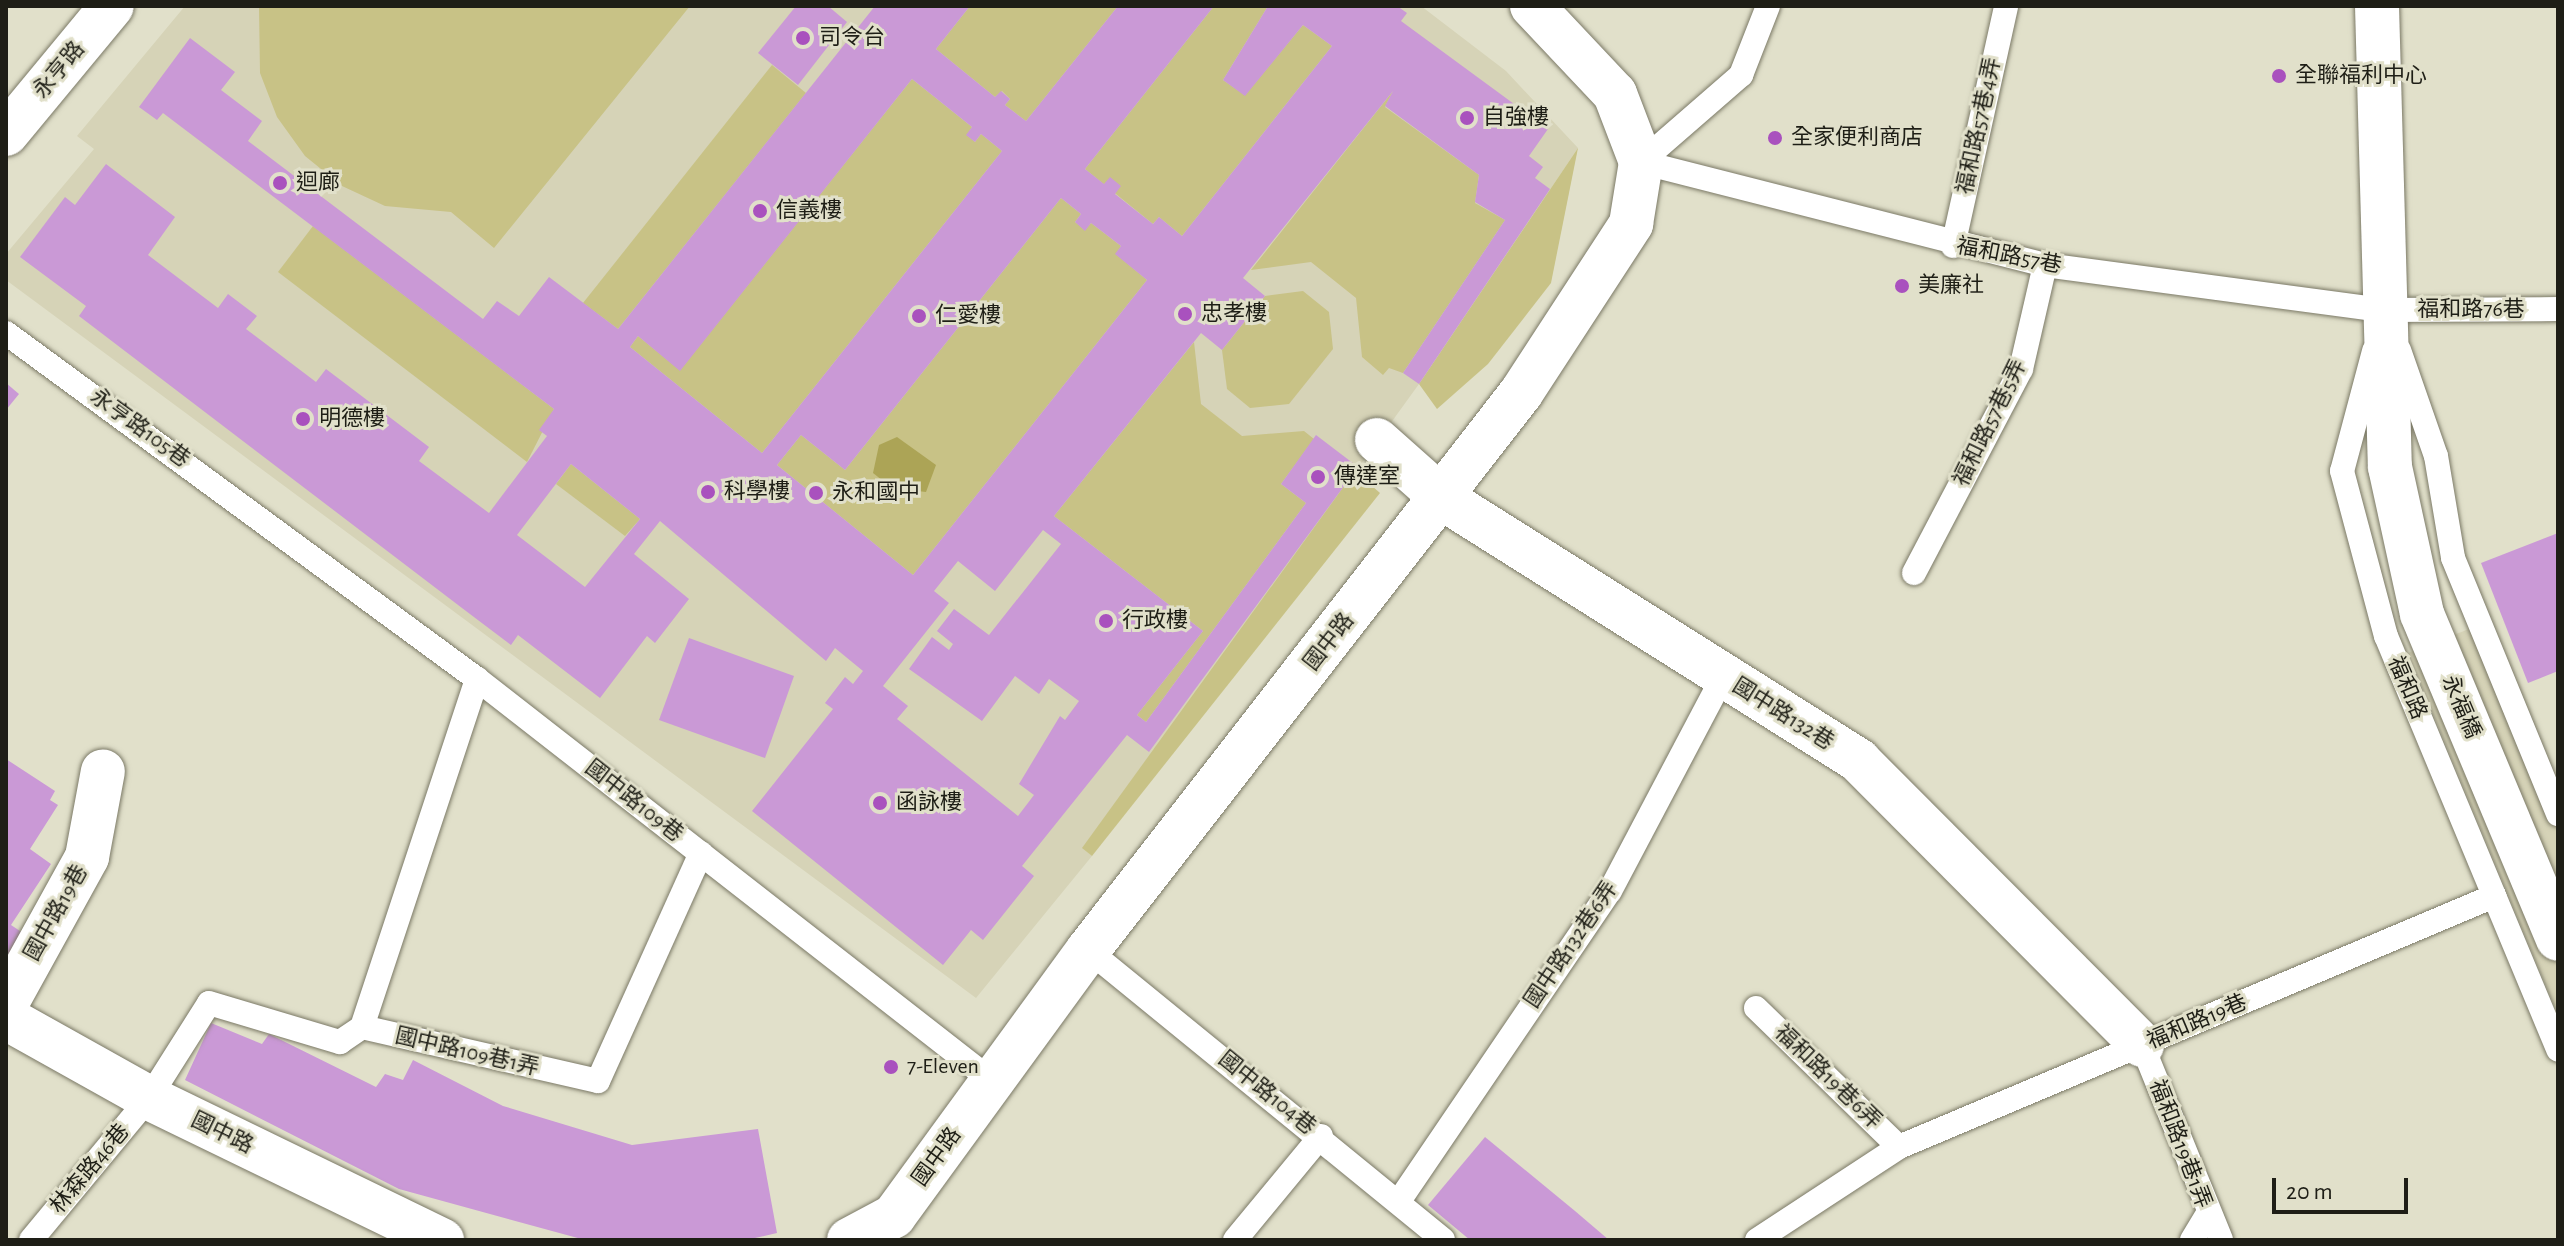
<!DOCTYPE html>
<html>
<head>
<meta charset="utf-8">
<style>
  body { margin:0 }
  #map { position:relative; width:2564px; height:1246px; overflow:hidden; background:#e1e0ca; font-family:"Alegreya Sans","Noto Sans TC",sans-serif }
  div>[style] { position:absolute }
  .built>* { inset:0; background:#d6d3b7 }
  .green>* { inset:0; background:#c8c286 }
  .water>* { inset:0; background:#aca456 }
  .building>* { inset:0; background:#ca99d6 }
  .roads { filter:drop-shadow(0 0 2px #7b7966) drop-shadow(0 0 2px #7b7966) }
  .lane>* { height:24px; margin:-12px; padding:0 12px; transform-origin:12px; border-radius:12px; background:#fff }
  .street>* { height:44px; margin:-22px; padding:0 22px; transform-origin:22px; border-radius:22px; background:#fff }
  .secondary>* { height:44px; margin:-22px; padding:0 22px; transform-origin:22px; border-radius:22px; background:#fff }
  .dots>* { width:22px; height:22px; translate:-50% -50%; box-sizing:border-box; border:4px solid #e1e0ca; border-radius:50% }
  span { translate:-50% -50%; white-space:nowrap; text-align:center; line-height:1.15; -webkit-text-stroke:6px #e1e0ca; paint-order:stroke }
  .poi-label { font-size:22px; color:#1e1e16 }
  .left { translate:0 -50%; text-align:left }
  .street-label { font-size:22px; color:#1e1e16 }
  .frame { position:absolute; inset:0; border:8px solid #1e1e16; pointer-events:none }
  .scale { position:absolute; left:2272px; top:1178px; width:136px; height:36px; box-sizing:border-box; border:4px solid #1e1e16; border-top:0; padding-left:10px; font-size:24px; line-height:28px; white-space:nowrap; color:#1e1e16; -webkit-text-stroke:6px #e1e0ca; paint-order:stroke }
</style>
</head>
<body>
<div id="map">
  <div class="built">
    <div style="clip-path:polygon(185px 6px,1421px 6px,1506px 71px,1578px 148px,1419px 384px,1083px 848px,1092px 856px,976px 998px,6px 280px,6px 254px,94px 149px,77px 136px)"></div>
    <div style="clip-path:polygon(2474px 627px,2558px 830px,2558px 1015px,2408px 653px)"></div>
  </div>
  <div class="green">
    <div style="clip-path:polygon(259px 6px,690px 6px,494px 248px,451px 212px,385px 206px,342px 186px,305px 156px,277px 117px,260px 73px)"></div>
    <div style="clip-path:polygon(970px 6px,1118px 6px,1026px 121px,1005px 105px,1010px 99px,1002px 91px,995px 97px,936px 49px)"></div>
    <div style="clip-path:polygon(1214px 6px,1268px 6px,1223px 80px,1245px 95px,1303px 25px,1332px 46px,1182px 236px,1159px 217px,1153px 224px,1085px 169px)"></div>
    <div style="clip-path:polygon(772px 65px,806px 93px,618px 329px,583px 303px)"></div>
    <div style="clip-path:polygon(912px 79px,972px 127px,967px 135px,975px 142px,981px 134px,1002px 151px,762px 453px,630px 347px,638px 336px,680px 370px)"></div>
    <div style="clip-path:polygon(1393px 91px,1385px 107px,1479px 175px,1475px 203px,1505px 220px,1403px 373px,1389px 368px,1383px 375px,1362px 357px,1356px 298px,1311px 262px,1251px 270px)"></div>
    <div style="clip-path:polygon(1578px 148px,1551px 283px,1488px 364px,1437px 409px,1419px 384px)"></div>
    <div style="clip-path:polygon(1061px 198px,1081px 214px,1075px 222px,1085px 230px,1091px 223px,1121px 246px,1116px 254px,1147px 280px,913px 575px,777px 465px,801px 435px,845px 470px)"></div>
    <div style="clip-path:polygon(313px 226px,554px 409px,527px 462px,278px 272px)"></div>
    <div style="clip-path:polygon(1303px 291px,1329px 312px,1333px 349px,1289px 404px,1250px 408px,1227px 389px,1222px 350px,1265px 296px)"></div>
    <div style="clip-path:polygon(1194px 342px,1201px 404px,1242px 436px,1304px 431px,1314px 439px,1281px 484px,1306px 503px,1146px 722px,1137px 715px,1203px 631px,1054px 516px)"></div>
    <div style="clip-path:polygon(571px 464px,640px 519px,625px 536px,556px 484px)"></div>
    <div style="clip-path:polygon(1355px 471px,1380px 493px,1092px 856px,1082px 848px)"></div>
  </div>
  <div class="water">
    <div style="clip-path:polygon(897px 437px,936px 465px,926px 492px,892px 488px,873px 473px,879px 445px)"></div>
  </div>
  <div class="building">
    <div style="clip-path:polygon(796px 6px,828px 6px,847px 22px,798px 85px,758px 53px)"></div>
    <div style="clip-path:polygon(evenodd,875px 6px,970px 6px,936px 49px,995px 97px,1001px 91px,1010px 99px,1005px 105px,1026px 121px,1118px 6px,1214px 6px,1085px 169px,1104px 184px,1110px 177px,1121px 186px,1115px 194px,1153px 224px,1159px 217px,1182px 236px,1332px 46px,1303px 25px,1245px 96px,1223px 80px,1268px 6px,1397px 6px,1407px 13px,1401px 21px,1548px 129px,1529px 156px,1543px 167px,1535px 178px,1550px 189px,1419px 384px,1403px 373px,1505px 220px,1475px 202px,1479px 175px,1385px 106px,1393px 91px,1243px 278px,1265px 296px,1222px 350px,1201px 333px,1054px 516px,1203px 631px,1137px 715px,1146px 722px,1306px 503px,1281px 484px,1316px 435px,1358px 467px,1149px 752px,1127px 735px,1022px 866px,1034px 876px,983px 940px,971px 930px,943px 965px,752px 811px,833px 709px,825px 703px,845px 677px,853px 684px,863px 671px,835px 648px,826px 661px,660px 521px,634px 554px,689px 599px,655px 643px,647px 636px,600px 698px,518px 635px,511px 645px,462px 608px,79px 316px,86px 306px,20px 257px,65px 197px,75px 205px,106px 164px,175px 217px,148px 255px,218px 308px,228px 294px,257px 316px,246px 329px,316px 382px,326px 369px,429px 447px,419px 461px,489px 513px,547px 436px,539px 430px,554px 409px,163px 113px,157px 120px,139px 107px,190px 38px,235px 72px,221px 90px,262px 121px,248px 141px,483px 319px,497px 301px,519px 316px,549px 277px,618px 329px,875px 6px,912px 79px,972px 127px,966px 135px,975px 142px,981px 134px,1002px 151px,762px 453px,630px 347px,638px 336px,680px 371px,912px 79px,875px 6px,1061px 198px,1081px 214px,1075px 222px,1085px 231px,1091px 223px,1121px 246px,1115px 254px,1147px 280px,913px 575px,777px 465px,801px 435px,845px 470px,1061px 198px,875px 6px,571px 464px,640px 519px,585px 587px,517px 535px,571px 464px,875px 6px,1043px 530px,1061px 544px,989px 635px,954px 609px,937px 631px,953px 644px,949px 650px,932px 637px,909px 669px,982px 721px,1015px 676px,1039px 694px,1049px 679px,1079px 701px,1065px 720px,1060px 716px,1019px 784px,1034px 795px,1018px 816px,897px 719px,908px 706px,883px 686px,949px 603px,934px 591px,958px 561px,995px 591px,1043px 530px)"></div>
    <div style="clip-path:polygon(6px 383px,19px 394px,6px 410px)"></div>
    <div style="clip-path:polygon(2558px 533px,2558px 671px,2528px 683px,2481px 563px)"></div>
    <div style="clip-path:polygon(689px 638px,794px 676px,765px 758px,659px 720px)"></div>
    <div style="clip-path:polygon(6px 759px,55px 791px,50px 800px,58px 805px,30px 849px,51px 864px,11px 925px,23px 933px,6px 959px)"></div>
    <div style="clip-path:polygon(211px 1023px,262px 1044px,269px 1034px,376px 1087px,385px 1074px,403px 1080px,413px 1060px,503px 1106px,632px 1145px,758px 1129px,777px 1233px,746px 1240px,585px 1240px,399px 1189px,185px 1080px)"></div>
    <div style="clip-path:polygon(1485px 1137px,1575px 1211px,1609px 1240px,1470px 1240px,1428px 1205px)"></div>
  </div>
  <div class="roads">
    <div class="lane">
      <div style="left:1641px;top:162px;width:417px;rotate:14.3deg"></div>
      <div style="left:2045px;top:265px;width:342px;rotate:7.6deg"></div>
      <div style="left:2384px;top:310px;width:174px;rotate:-0.3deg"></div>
      <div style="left:1641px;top:162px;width:133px;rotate:-41deg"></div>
      <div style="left:1741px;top:75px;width:74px;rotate:-68.6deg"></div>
      <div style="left:1953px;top:246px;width:246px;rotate:-77.5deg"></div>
      <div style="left:6px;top:333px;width:584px;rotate:36.3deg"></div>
      <div style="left:477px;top:679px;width:653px;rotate:37.97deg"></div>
      <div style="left:2399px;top:350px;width:112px;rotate:70.8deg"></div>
      <div style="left:2436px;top:456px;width:103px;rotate:80.5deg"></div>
      <div style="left:2453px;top:558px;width:277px;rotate:67.7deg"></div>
      <div style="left:2374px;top:351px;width:124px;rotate:104.9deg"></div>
      <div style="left:2342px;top:471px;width:171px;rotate:75.1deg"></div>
      <div style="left:2386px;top:636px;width:448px;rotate:67.4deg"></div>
      <div style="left:1914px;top:573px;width:230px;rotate:-62.3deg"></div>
      <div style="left:2021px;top:369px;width:107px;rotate:-77deg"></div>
      <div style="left:1088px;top:950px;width:458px;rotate:39.2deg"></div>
      <div style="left:1756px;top:1008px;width:199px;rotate:44.2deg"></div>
      <div style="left:362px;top:1027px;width:367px;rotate:-71.7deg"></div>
      <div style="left:2142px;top:1045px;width:210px;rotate:67.9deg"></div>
      <div style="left:1399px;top:1201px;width:375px;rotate:-55.8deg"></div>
      <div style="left:1610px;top:891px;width:242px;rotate:-62.2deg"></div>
      <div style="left:31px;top:1240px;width:185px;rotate:-50.3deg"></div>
      <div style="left:149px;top:1098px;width:112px;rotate:-57.7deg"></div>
      <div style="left:209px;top:1003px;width:137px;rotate:16.6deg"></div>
      <div style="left:340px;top:1042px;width:27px;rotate:-34deg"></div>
      <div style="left:362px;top:1027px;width:242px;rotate:12.9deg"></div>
      <div style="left:598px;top:1081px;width:250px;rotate:-65.7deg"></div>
      <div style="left:1235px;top:1240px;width:135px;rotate:-50.4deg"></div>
      <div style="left:1757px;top:1240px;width:170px;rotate:-33.2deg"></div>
      <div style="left:1899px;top:1147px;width:646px;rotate:-22.87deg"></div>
      <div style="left:2192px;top:1240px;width:29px;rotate:-59deg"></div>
    </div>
    <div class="street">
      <div style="left:6px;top:134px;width:166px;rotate:-50.4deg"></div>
      <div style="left:1377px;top:440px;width:87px;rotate:41.7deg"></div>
      <div style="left:1442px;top:498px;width:493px;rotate:32.2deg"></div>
      <div style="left:1859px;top:761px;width:401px;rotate:45.1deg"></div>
      <div style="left:6px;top:1004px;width:168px;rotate:-61.1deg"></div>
      <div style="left:87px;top:857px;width:87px;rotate:-79.5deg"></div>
      <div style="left:6px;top:1018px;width:164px;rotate:29.2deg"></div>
      <div style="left:149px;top:1098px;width:326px;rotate:25.9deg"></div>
      <div style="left:849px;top:1240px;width:51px;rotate:-28.1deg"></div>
      <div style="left:894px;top:1216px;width:329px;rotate:-53.9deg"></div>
      <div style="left:1088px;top:950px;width:706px;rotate:-52.14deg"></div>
      <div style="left:1521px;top:393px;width:202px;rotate:-56.9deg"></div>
      <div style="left:1631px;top:224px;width:63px;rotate:-80.8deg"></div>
      <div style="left:1641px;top:162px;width:73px;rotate:-110.9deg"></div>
      <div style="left:1615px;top:94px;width:121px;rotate:-133.3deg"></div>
    </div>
    <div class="secondary">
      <div style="left:2377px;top:6px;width:461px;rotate:88.4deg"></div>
      <div style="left:2390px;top:467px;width:150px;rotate:77.7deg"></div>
      <div style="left:2422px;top:614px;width:352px;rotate:67.3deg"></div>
    </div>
  </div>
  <div class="dots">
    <div style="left:803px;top:38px;background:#a951be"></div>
    <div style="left:2279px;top:76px;background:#a951be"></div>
    <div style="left:1467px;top:118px;background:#a951be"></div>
    <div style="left:1775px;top:138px;background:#a951be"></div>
    <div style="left:280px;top:183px;background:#a951be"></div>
    <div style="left:760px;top:211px;background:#a951be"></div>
    <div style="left:1902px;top:286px;background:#a951be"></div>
    <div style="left:1185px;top:314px;background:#a951be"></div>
    <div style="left:919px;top:316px;background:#a951be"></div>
    <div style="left:303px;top:419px;background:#a951be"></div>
    <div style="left:1318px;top:477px;background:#a951be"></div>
    <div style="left:708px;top:492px;background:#a951be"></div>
    <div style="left:816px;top:493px;background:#a951be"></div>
    <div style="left:1106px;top:621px;background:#a951be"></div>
    <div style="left:880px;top:803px;background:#a951be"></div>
    <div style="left:891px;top:1067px;background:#a951be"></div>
  </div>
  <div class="poi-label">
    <span class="left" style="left:819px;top:38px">司令台</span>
    <span class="left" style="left:2295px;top:76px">全聯福利中心</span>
    <span class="left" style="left:1483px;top:118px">自強樓</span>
    <span class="left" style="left:1791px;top:138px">全家便利商店</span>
    <span class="left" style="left:296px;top:183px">迴廊</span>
    <span class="left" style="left:776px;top:211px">信義樓</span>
    <span class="left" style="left:1918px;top:286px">美廉社</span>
    <span class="left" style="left:1201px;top:314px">忠孝樓</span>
    <span class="left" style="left:935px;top:316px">仁愛樓</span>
    <span class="left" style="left:319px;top:419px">明德樓</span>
    <span class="left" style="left:1334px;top:477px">傳達室</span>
    <span class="left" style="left:724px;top:492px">科學樓</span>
    <span class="left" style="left:832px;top:493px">永和國中</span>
    <span class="left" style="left:1122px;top:621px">行政樓</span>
    <span class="left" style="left:896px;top:803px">函詠樓</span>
    <span class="left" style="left:907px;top:1067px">7-Eleven</span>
  </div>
  <div class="street-label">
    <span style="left:59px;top:70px;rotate:-50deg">永亨路</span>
    <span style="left:1979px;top:126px;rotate:-78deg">福和路57巷4弄</span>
    <span style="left:2009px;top:256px;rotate:11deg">福和路57巷</span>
    <span style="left:2471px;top:310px">福和路76巷</span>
    <span style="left:1990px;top:423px;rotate:-64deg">福和路57巷5弄</span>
    <span style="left:140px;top:428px;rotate:36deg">永亨路105巷</span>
    <span style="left:1329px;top:642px;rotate:-52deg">國中路</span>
    <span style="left:2407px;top:688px;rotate:67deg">福和路</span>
    <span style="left:2461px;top:707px;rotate:67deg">永福橋</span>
    <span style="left:1783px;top:714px;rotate:32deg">國中路132巷</span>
    <span style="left:634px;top:801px;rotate:38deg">國中路109巷</span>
    <span style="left:56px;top:913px;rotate:-61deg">國中路19巷</span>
    <span style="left:1571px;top:945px;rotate:-56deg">國中路132巷6弄</span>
    <span style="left:2197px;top:1022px;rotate:-23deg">福和路19巷</span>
    <span style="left:467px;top:1052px;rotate:13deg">國中路109巷1弄</span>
    <span style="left:1828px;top:1077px;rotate:44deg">福和路19巷6弄</span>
    <span style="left:1267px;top:1093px;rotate:39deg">國中路104巷</span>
    <span style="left:222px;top:1133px;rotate:26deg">國中路</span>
    <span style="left:2180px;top:1144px;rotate:69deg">福和路19巷1弄</span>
    <span style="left:937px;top:1157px;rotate:-54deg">國中路</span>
    <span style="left:90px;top:1169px;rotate:-50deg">林森路46巷</span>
  </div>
  <div class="frame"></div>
  <div class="scale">20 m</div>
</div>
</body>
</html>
